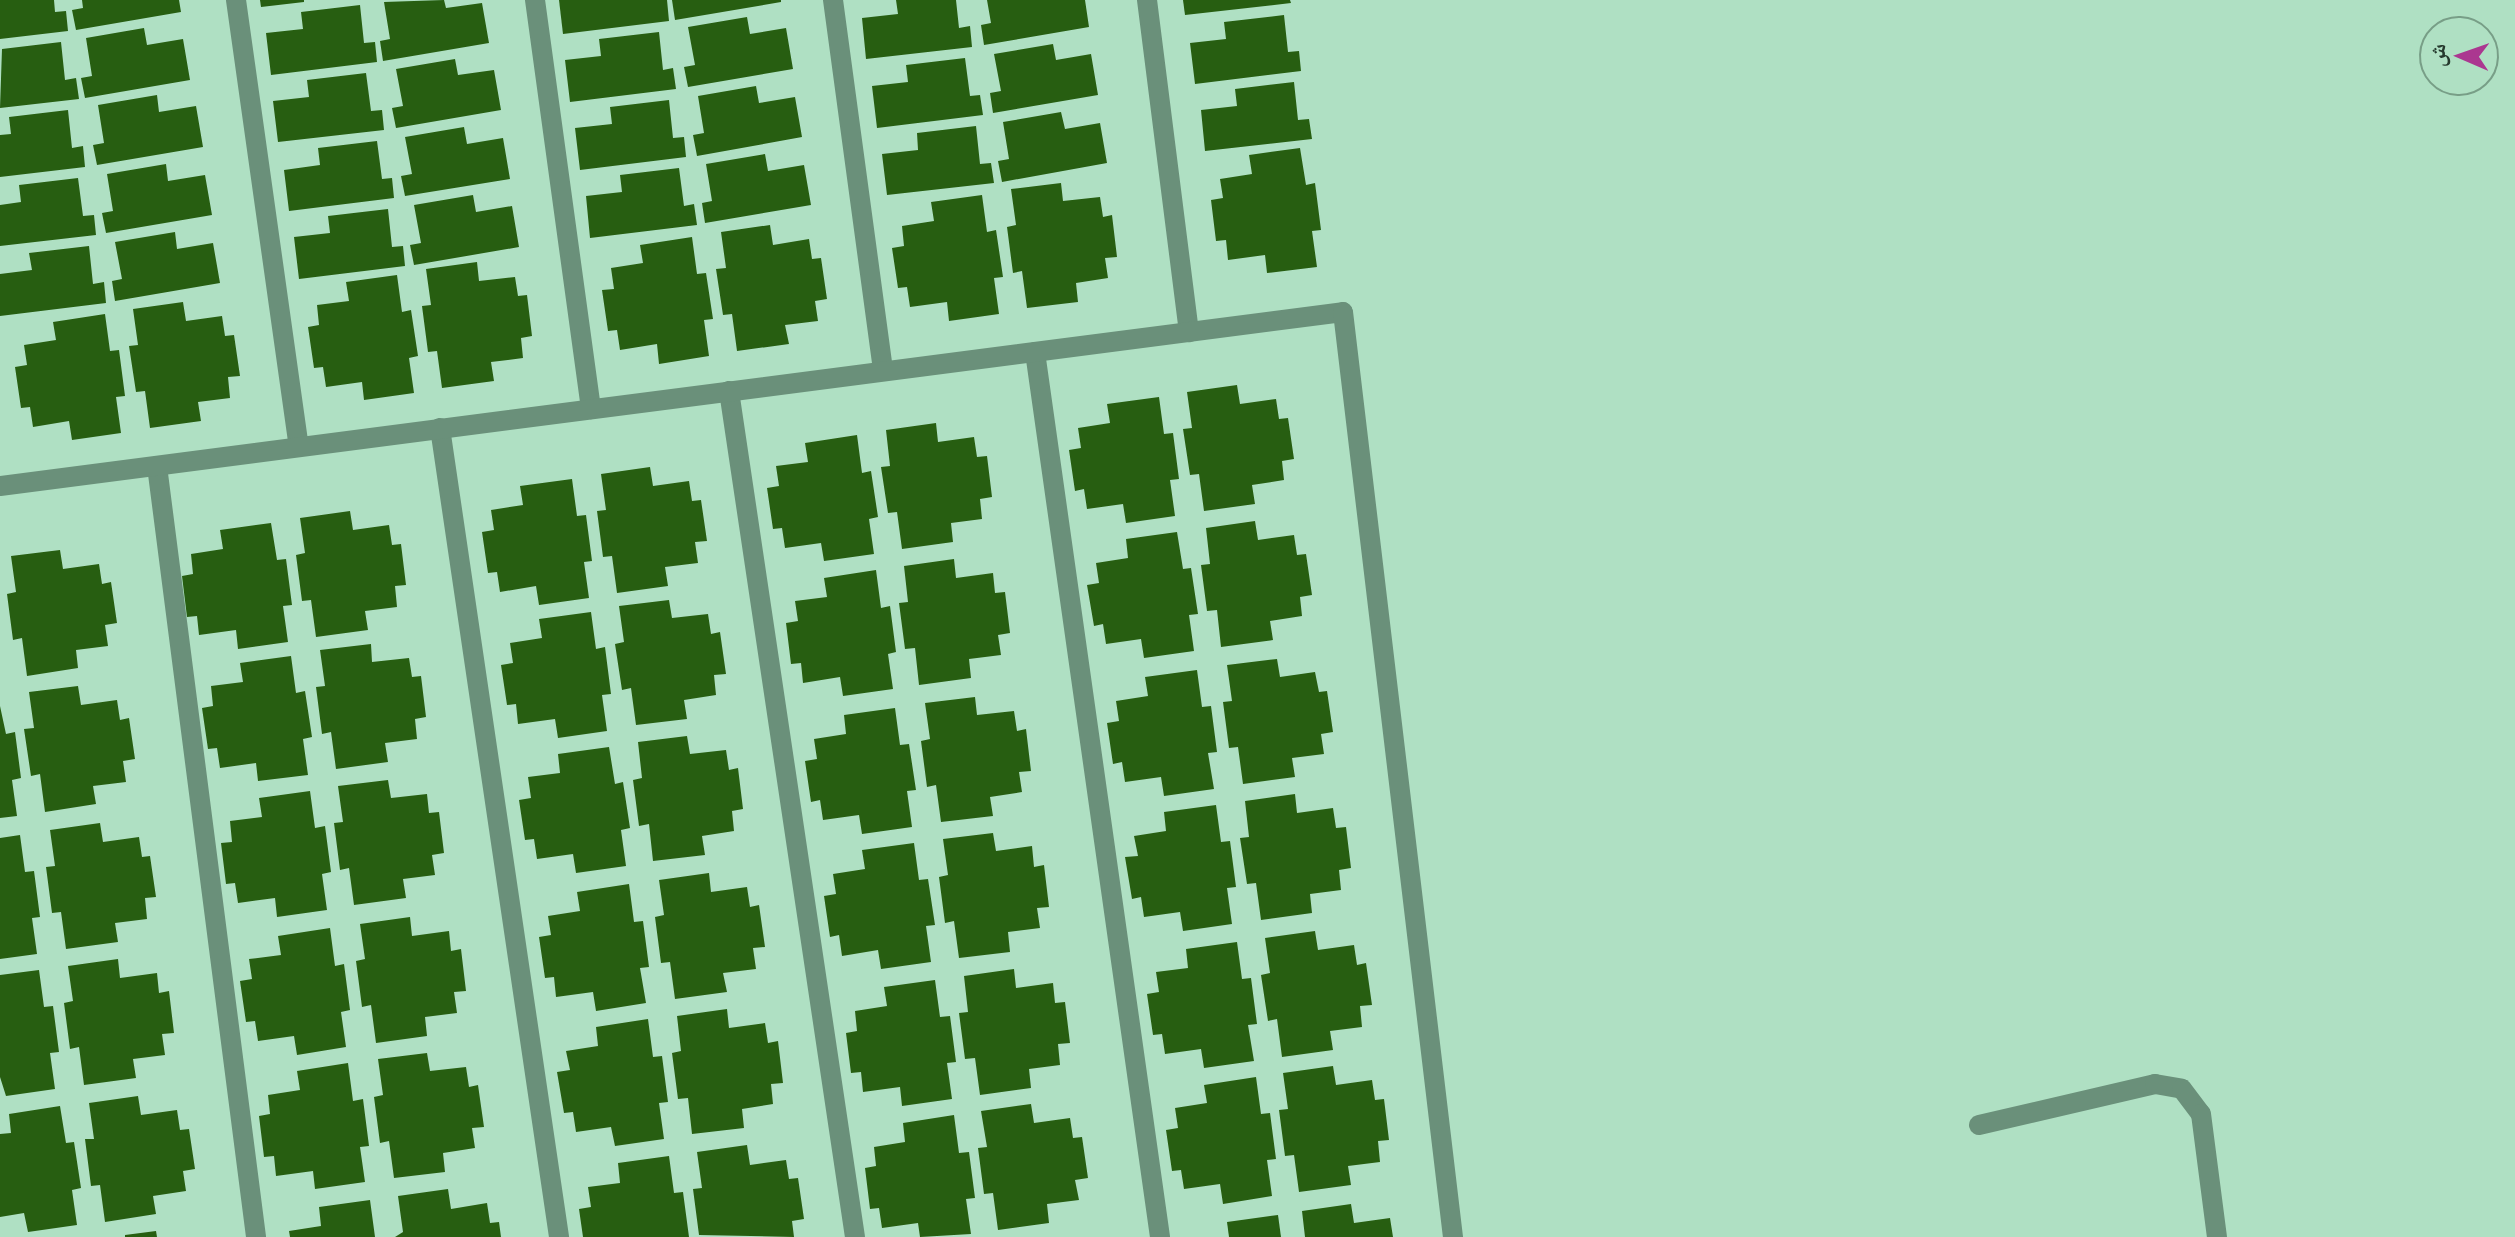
<!DOCTYPE html>
<html>
<head>
<meta charset="utf-8">
<style>
  body { margin:0 }
  #map { position:relative; width:2515px; height:1237px; overflow:hidden; background:#afe0c3; font-family:Lato,"Noto Naskh Arabic",sans-serif }
  div>[style] { position:absolute }
  .building>* { inset:0; background:#275e11 }
  .minor>* { height:20px; margin:-10px; padding:0 10px; transform-origin:10px; border-radius:10px; background:#6a907a }
  span { translate:-50% -50%; white-space:nowrap; text-align:center; line-height:1.15; -webkit-text-stroke:8px #afe0c3; paint-order:stroke }
  .north { position:absolute; left:2419px; top:16px; width:80px; height:80px; box-sizing:border-box; background:#afe0c3; border:2px solid #789e87; border-radius:50%; rotate:272deg; font-size:22px; font-weight:700; line-height:32px; text-align:center; color:#263a2e }
  .north::after { content:''; display:block; margin:auto; width:28px; height:36px; background:#ab3790; clip-path:polygon(50% 0,100% 100%,50% 72%,0 100%) }
</style>
</head>
<body>
<div id="map">
  <div class="building">
    <div style="clip-path:polygon(0 0,54px 0,55px 12px,66px 11px,68px 31px,0 39px)"></div>
    <div style="clip-path:polygon(82px 0,179px 0,181px 12px,76px 30px,72px 10px,83px 8px)"></div>
    <div style="clip-path:polygon(260px 0,304px 0,304px 2px,261px 7px)"></div>
    <div style="clip-path:polygon(444px 0,446px 8px,482px 3px,489px 43px,383px 61px,380px 41px,390px 39px,384px 2px)"></div>
    <div style="clip-path:polygon(559px 0,667px 0,669px 21px,563px 34px)"></div>
    <div style="clip-path:polygon(672px 0,781px 0,781px 2px,675px 20px)"></div>
    <div style="clip-path:polygon(896px 0,956px 0,959px 28px,970px 26px,972px 47px,866px 59px,862px 18px,898px 14px)"></div>
    <div style="clip-path:polygon(987px 0,1085px 0,1089px 27px,984px 45px,981px 25px,991px 23px)"></div>
    <div style="clip-path:polygon(1183px 0,1290px 0,1291px 3px,1185px 15px)"></div>
    <div style="clip-path:polygon(360px 5px,364px 43px,375px 42px,377px 62px,271px 75px,266px 33px,303px 29px,301px 12px)"></div>
    <div style="clip-path:polygon(1284px 15px,1288px 52px,1299px 51px,1301px 71px,1195px 84px,1190px 43px,1226px 39px,1224px 22px)"></div>
    <div style="clip-path:polygon(747px 17px,750px 34px,786px 28px,793px 69px,688px 87px,684px 67px,695px 65px,688px 27px)"></div>
    <div style="clip-path:polygon(144px 28px,147px 45px,183px 39px,190px 80px,85px 98px,81px 78px,92px 76px,86px 38px)"></div>
    <div style="clip-path:polygon(659px 32px,663px 70px,673px 68px,676px 89px,570px 102px,565px 60px,601px 56px,599px 39px)"></div>
    <div style="clip-path:polygon(61px 42px,65px 80px,76px 78px,79px 99px,0 108px,2px 49px)"></div>
    <div style="clip-path:polygon(1053px 44px,1056px 60px,1091px 54px,1098px 95px,993px 113px,990px 93px,1001px 91px,994px 54px)"></div>
    <div style="clip-path:polygon(965px 58px,970px 96px,980px 95px,983px 115px,877px 128px,872px 86px,908px 82px,906px 65px)"></div>
    <div style="clip-path:polygon(455px 59px,458px 75px,494px 70px,501px 110px,396px 128px,392px 108px,403px 106px,396px 69px)"></div>
    <div style="clip-path:polygon(366px 73px,371px 111px,382px 110px,384px 130px,278px 142px,273px 101px,309px 97px,307px 80px)"></div>
    <div style="clip-path:polygon(1294px 82px,1298px 120px,1309px 119px,1312px 139px,1205px 151px,1201px 110px,1237px 106px,1235px 89px)"></div>
    <div style="clip-path:polygon(756px 86px,759px 103px,795px 97px,802px 137px,697px 156px,693px 135px,704px 133px,698px 96px)"></div>
    <div style="clip-path:polygon(157px 95px,159px 112px,196px 106px,203px 147px,97px 165px,93px 145px,104px 143px,98px 105px)"></div>
    <div style="clip-path:polygon(669px 100px,673px 138px,684px 137px,686px 157px,580px 170px,575px 128px,612px 124px,610px 107px)"></div>
    <div style="clip-path:polygon(68px 110px,72px 148px,83px 146px,85px 167px,0 177px,0 135px,11px 134px,9px 117px)"></div>
    <div style="clip-path:polygon(1061px 112px,1065px 129px,1100px 123px,1107px 163px,1002px 182px,998px 161px,1009px 159px,1003px 122px)"></div>
    <div style="clip-path:polygon(976px 126px,980px 164px,991px 163px,994px 183px,887px 195px,882px 154px,918px 150px,917px 133px)"></div>
    <div style="clip-path:polygon(464px 127px,467px 144px,503px 138px,510px 179px,405px 196px,401px 176px,412px 174px,405px 137px)"></div>
    <div style="clip-path:polygon(377px 141px,382px 179px,392px 178px,394px 198px,289px 211px,284px 170px,320px 165px,318px 148px)"></div>
    <div style="clip-path:polygon(1300px 148px,1306px 185px,1315px 183px,1321px 230px,1312px 231px,1317px 267px,1267px 273px,1265px 255px,1228px 260px,1226px 240px,1216px 241px,1211px 200px,1223px 198px,1220px 179px,1252px 174px,1249px 155px)"></div>
    <div style="clip-path:polygon(765px 154px,768px 171px,804px 165px,811px 205px,705px 223px,702px 203px,712px 201px,706px 164px)"></div>
    <div style="clip-path:polygon(166px 164px,168px 181px,205px 175px,212px 215px,106px 233px,102px 213px,113px 211px,107px 174px)"></div>
    <div style="clip-path:polygon(679px 168px,684px 206px,694px 204px,697px 225px,590px 238px,586px 196px,622px 192px,620px 175px)"></div>
    <div style="clip-path:polygon(78px 178px,83px 216px,94px 215px,96px 235px,0 246px,0 205px,21px 202px,19px 185px)"></div>
    <div style="clip-path:polygon(1061px 183px,1063px 201px,1100px 197px,1103px 217px,1112px 215px,1117px 257px,1105px 258px,1108px 278px,1076px 283px,1078px 302px,1027px 308px,1022px 271px,1013px 273px,1007px 227px,1016px 225px,1011px 189px)"></div>
    <div style="clip-path:polygon(473px 195px,476px 212px,512px 206px,519px 247px,414px 265px,410px 245px,421px 243px,414px 205px)"></div>
    <div style="clip-path:polygon(982px 195px,987px 232px,996px 230px,1003px 277px,994px 278px,999px 314px,949px 321px,947px 302px,910px 307px,907px 287px,898px 288px,892px 248px,904px 246px,902px 226px,934px 221px,931px 202px)"></div>
    <div style="clip-path:polygon(388px 209px,392px 247px,403px 246px,405px 266px,299px 279px,294px 237px,330px 233px,328px 216px)"></div>
    <div style="clip-path:polygon(770px 225px,773px 245px,809px 239px,812px 259px,821px 258px,827px 299px,815px 301px,818px 321px,785px 325px,789px 344px,737px 351px,732px 314px,723px 315px,716px 269px,726px 268px,721px 232px)"></div>
    <div style="clip-path:polygon(175px 232px,177px 249px,213px 243px,220px 283px,115px 301px,112px 281px,122px 279px,115px 242px)"></div>
    <div style="clip-path:polygon(692px 237px,697px 274px,706px 273px,713px 319px,704px 320px,709px 356px,659px 364px,657px 344px,620px 350px,617px 330px,608px 331px,602px 290px,614px 289px,611px 268px,643px 263px,640px 245px)"></div>
    <div style="clip-path:polygon(89px 246px,93px 284px,104px 282px,106px 303px,0 316px,0 274px,32px 270px,29px 253px)"></div>
    <div style="clip-path:polygon(477px 262px,479px 281px,515px 277px,518px 296px,527px 295px,532px 336px,521px 338px,523px 358px,491px 362px,494px 381px,442px 388px,437px 351px,428px 352px,422px 306px,431px 305px,426px 269px)"></div>
    <div style="clip-path:polygon(397px 275px,402px 312px,411px 310px,418px 356px,409px 358px,414px 393px,364px 400px,362px 382px,326px 387px,323px 367px,314px 368px,308px 327px,319px 325px,317px 305px,349px 301px,346px 282px)"></div>
    <div style="clip-path:polygon(183px 302px,186px 321px,222px 316px,225px 336px,234px 335px,240px 376px,228px 377px,230px 398px,198px 402px,201px 421px,150px 428px,145px 391px,136px 392px,129px 346px,138px 345px,133px 309px)"></div>
    <div style="clip-path:polygon(105px 314px,110px 351px,119px 350px,125px 396px,116px 397px,121px 433px,72px 440px,69px 421px,33px 427px,30px 407px,21px 408px,15px 367px,27px 365px,24px 345px,56px 340px,53px 322px)"></div>
    <div style="clip-path:polygon(1237px 385px,1240px 404px,1276px 399px,1279px 419px,1288px 418px,1294px 459px,1282px 461px,1284px 480px,1252px 485px,1255px 504px,1204px 511px,1199px 474px,1190px 475px,1183px 429px,1192px 428px,1187px 392px)"></div>
    <div style="clip-path:polygon(1159px 397px,1164px 434px,1173px 433px,1179px 479px,1170px 480px,1175px 516px,1126px 523px,1123px 504px,1087px 509px,1084px 489px,1075px 491px,1069px 450px,1081px 448px,1078px 428px,1110px 423px,1107px 404px)"></div>
    <div style="clip-path:polygon(936px 423px,938px 442px,974px 437px,977px 457px,987px 456px,992px 497px,980px 499px,982px 519px,951px 523px,953px 542px,902px 549px,897px 512px,888px 513px,881px 467px,890px 466px,886px 430px)"></div>
    <div style="clip-path:polygon(857px 435px,862px 473px,871px 471px,878px 517px,869px 519px,874px 554px,824px 561px,821px 543px,785px 548px,782px 528px,773px 529px,767px 488px,779px 486px,776px 466px,808px 462px,805px 443px)"></div>
    <div style="clip-path:polygon(650px 467px,653px 486px,689px 481px,692px 501px,701px 500px,707px 541px,695px 542px,698px 563px,665px 567px,668px 586px,617px 593px,612px 556px,603px 557px,597px 511px,606px 510px,601px 474px)"></div>
    <div style="clip-path:polygon(572px 479px,577px 516px,586px 515px,592px 561px,584px 562px,589px 598px,539px 605px,536px 586px,500px 592px,497px 572px,488px 573px,482px 532px,494px 530px,491px 510px,523px 505px,520px 486px)"></div>
    <div style="clip-path:polygon(350px 511px,353px 530px,389px 525px,392px 545px,401px 544px,406px 585px,395px 586px,397px 607px,365px 611px,368px 630px,316px 637px,311px 600px,302px 601px,296px 555px,305px 553px,300px 518px)"></div>
    <div style="clip-path:polygon(1255px 521px,1258px 540px,1294px 535px,1297px 555px,1306px 554px,1312px 595px,1300px 597px,1302px 616px,1270px 621px,1273px 640px,1221px 647px,1217px 610px,1207px 611px,1201px 565px,1210px 564px,1206px 528px)"></div>
    <div style="clip-path:polygon(271px 523px,277px 560px,286px 559px,292px 605px,283px 606px,288px 642px,238px 649px,236px 630px,199px 635px,197px 616px,187px 617px,182px 576px,193px 574px,191px 554px,223px 549px,220px 530px)"></div>
    <div style="clip-path:polygon(1177px 532px,1183px 569px,1191px 568px,1198px 614px,1189px 615px,1194px 651px,1144px 658px,1141px 639px,1106px 644px,1103px 624px,1094px 626px,1087px 585px,1099px 583px,1096px 563px,1128px 558px,1126px 539px)"></div>
    <div style="clip-path:polygon(60px 550px,63px 569px,99px 564px,102px 584px,111px 582px,117px 623px,105px 625px,108px 646px,76px 650px,78px 668px,27px 676px,22px 638px,13px 640px,7px 594px,16px 592px,11px 556px)"></div>
    <div style="clip-path:polygon(954px 559px,956px 578px,993px 573px,995px 593px,1005px 592px,1010px 633px,998px 635px,1001px 655px,969px 659px,971px 678px,919px 685px,915px 648px,905px 649px,899px 603px,908px 602px,904px 566px)"></div>
    <div style="clip-path:polygon(876px 570px,881px 608px,890px 606px,896px 652px,888px 654px,893px 689px,843px 696px,840px 677px,803px 683px,801px 663px,791px 664px,786px 623px,798px 621px,795px 601px,827px 597px,824px 578px)"></div>
    <div style="clip-path:polygon(669px 600px,672px 618px,708px 614px,711px 634px,720px 632px,726px 674px,714px 675px,716px 695px,684px 700px,687px 719px,636px 725px,631px 688px,622px 690px,615px 644px,624px 642px,619px 606px)"></div>
    <div style="clip-path:polygon(591px 612px,596px 649px,605px 647px,611px 694px,602px 695px,607px 731px,558px 738px,555px 719px,518px 724px,516px 704px,507px 705px,501px 665px,513px 663px,510px 643px,542px 638px,539px 619px)"></div>
    <div style="clip-path:polygon(371px 644px,372px 662px,409px 658px,412px 677px,421px 676px,426px 717px,415px 719px,417px 739px,385px 743px,388px 762px,336px 769px,331px 732px,322px 734px,316px 687px,325px 686px,320px 650px)"></div>
    <div style="clip-path:polygon(291px 656px,296px 693px,305px 691px,312px 737px,303px 739px,308px 775px,258px 781px,256px 763px,220px 768px,217px 748px,208px 749px,202px 708px,213px 706px,211px 686px,243px 682px,240px 663px)"></div>
    <div style="clip-path:polygon(1277px 659px,1280px 677px,1315px 672px,1319px 692px,1327px 691px,1333px 732px,1321px 734px,1324px 754px,1292px 758px,1295px 777px,1243px 784px,1238px 747px,1229px 748px,1223px 702px,1232px 701px,1227px 665px)"></div>
    <div style="clip-path:polygon(1197px 670px,1202px 707px,1211px 706px,1217px 752px,1208px 753px,1214px 789px,1164px 796px,1161px 777px,1125px 782px,1122px 762px,1113px 764px,1107px 723px,1119px 721px,1116px 701px,1148px 696px,1145px 677px)"></div>
    <div style="clip-path:polygon(78px 686px,81px 705px,117px 700px,120px 720px,129px 718px,135px 759px,123px 761px,126px 782px,93px 786px,96px 804px,45px 812px,40px 774px,31px 776px,24px 729px,34px 728px,29px 692px)"></div>
    <div style="clip-path:polygon(975px 697px,977px 715px,1014px 711px,1017px 731px,1026px 729px,1031px 771px,1019px 772px,1022px 792px,990px 797px,993px 816px,941px 822px,936px 785px,927px 787px,921px 741px,930px 739px,925px 703px)"></div>
    <div style="clip-path:polygon(0 706px,6px 734px,15px 732px,21px 778px,12px 780px,17px 816px,0 818px)"></div>
    <div style="clip-path:polygon(895px 708px,900px 745px,909px 744px,916px 790px,907px 791px,912px 827px,862px 834px,859px 815px,823px 820px,820px 800px,811px 802px,805px 761px,817px 759px,814px 739px,846px 734px,844px 715px)"></div>
    <div style="clip-path:polygon(687px 736px,690px 754px,726px 750px,729px 770px,738px 768px,743px 809px,732px 811px,734px 831px,702px 836px,705px 855px,653px 861px,649px 824px,639px 826px,633px 780px,642px 778px,638px 742px)"></div>
    <div style="clip-path:polygon(609px 747px,615px 784px,623px 782px,630px 828px,621px 830px,626px 866px,576px 873px,573px 854px,537px 859px,534px 839px,525px 840px,519px 800px,531px 798px,528px 777px,560px 773px,558px 754px)"></div>
    <div style="clip-path:polygon(388px 780px,391px 798px,427px 794px,429px 813px,439px 812px,444px 853px,432px 855px,435px 875px,403px 879px,406px 898px,354px 905px,349px 868px,340px 870px,334px 823px,343px 822px,338px 786px)"></div>
    <div style="clip-path:polygon(310px 791px,315px 828px,325px 826px,331px 872px,322px 874px,327px 910px,277px 917px,275px 898px,238px 903px,235px 883px,226px 884px,221px 843px,232px 842px,230px 821px,262px 817px,259px 798px)"></div>
    <div style="clip-path:polygon(1295px 794px,1297px 813px,1333px 808px,1336px 828px,1346px 827px,1351px 868px,1339px 870px,1341px 890px,1310px 894px,1312px 913px,1261px 920px,1256px 883px,1247px 884px,1240px 838px,1249px 837px,1245px 801px)"></div>
    <div style="clip-path:polygon(1216px 805px,1221px 842px,1230px 841px,1236px 887px,1227px 888px,1232px 924px,1183px 931px,1180px 912px,1144px 917px,1141px 897px,1132px 899px,1125px 857px,1138px 856px,1134px 836px,1166px 831px,1164px 812px)"></div>
    <div style="clip-path:polygon(100px 823px,103px 842px,139px 837px,142px 857px,150px 856px,156px 897px,145px 898px,147px 919px,115px 923px,118px 942px,66px 949px,61px 912px,52px 913px,46px 867px,55px 866px,50px 830px)"></div>
    <div style="clip-path:polygon(993px 833px,996px 851px,1032px 846px,1034px 867px,1044px 865px,1049px 907px,1037px 908px,1040px 928px,1008px 932px,1010px 952px,959px 958px,954px 921px,945px 923px,939px 877px,948px 875px,943px 839px)"></div>
    <div style="clip-path:polygon(20px 835px,25px 872px,34px 871px,40px 917px,32px 918px,37px 954px,0 959px,0 838px)"></div>
    <div style="clip-path:polygon(914px 843px,919px 880px,928px 879px,935px 925px,926px 926px,931px 962px,881px 969px,878px 950px,842px 956px,839px 935px,830px 937px,824px 896px,836px 894px,833px 874px,865px 869px,862px 850px)"></div>
    <div style="clip-path:polygon(709px 873px,711px 892px,747px 887px,750px 907px,759px 905px,765px 947px,753px 948px,756px 969px,723px 973px,727px 992px,675px 999px,670px 962px,661px 963px,655px 917px,664px 915px,659px 880px)"></div>
    <div style="clip-path:polygon(629px 884px,634px 922px,643px 921px,649px 967px,640px 968px,646px 1003px,596px 1011px,593px 992px,556px 997px,554px 977px,545px 978px,539px 937px,551px 935px,548px 916px,580px 911px,577px 892px)"></div>
    <div style="clip-path:polygon(410px 917px,412px 936px,449px 931px,451px 951px,461px 949px,466px 991px,454px 992px,457px 1013px,425px 1017px,427px 1036px,376px 1043px,371px 1005px,362px 1007px,356px 961px,365px 959px,360px 924px)"></div>
    <div style="clip-path:polygon(330px 928px,335px 966px,344px 964px,350px 1010px,341px 1012px,346px 1047px,297px 1055px,294px 1036px,258px 1041px,255px 1021px,246px 1022px,240px 981px,252px 979px,249px 959px,281px 955px,278px 936px)"></div>
    <div style="clip-path:polygon(1315px 931px,1318px 950px,1354px 945px,1357px 965px,1366px 963px,1372px 1005px,1360px 1006px,1362px 1027px,1330px 1031px,1333px 1050px,1282px 1057px,1277px 1019px,1268px 1021px,1261px 975px,1270px 973px,1265px 938px)"></div>
    <div style="clip-path:polygon(1237px 942px,1242px 979px,1251px 978px,1257px 1024px,1248px 1025px,1254px 1061px,1204px 1068px,1201px 1049px,1165px 1054px,1162px 1034px,1153px 1035px,1147px 994px,1159px 992px,1156px 972px,1188px 968px,1186px 949px)"></div>
    <div style="clip-path:polygon(118px 959px,120px 978px,157px 973px,159px 993px,169px 991px,174px 1033px,162px 1034px,165px 1055px,133px 1059px,136px 1078px,84px 1085px,79px 1047px,70px 1049px,64px 1003px,73px 1001px,68px 966px)"></div>
    <div style="clip-path:polygon(1014px 969px,1016px 988px,1053px 983px,1055px 1003px,1065px 1002px,1070px 1043px,1058px 1044px,1060px 1065px,1029px 1069px,1031px 1088px,980px 1095px,975px 1058px,965px 1059px,959px 1013px,968px 1012px,964px 976px)"></div>
    <div style="clip-path:polygon(39px 970px,44px 1007px,53px 1006px,59px 1052px,50px 1053px,55px 1089px,6px 1096px,0 1077px,0 975px)"></div>
    <div style="clip-path:polygon(935px 980px,940px 1017px,950px 1016px,956px 1062px,947px 1063px,952px 1099px,902px 1106px,900px 1087px,863px 1092px,861px 1072px,851px 1073px,846px 1033px,857px 1031px,855px 1011px,887px 1006px,884px 987px)"></div>
    <div style="clip-path:polygon(727px 1009px,729px 1028px,765px 1023px,768px 1043px,778px 1041px,783px 1083px,771px 1084px,773px 1104px,742px 1109px,744px 1128px,692px 1134px,688px 1098px,678px 1099px,672px 1053px,681px 1051px,677px 1016px)"></div>
    <div style="clip-path:polygon(648px 1019px,653px 1057px,662px 1056px,668px 1102px,659px 1103px,664px 1139px,615px 1146px,611px 1127px,576px 1132px,573px 1112px,564px 1113px,557px 1072px,570px 1070px,566px 1051px,598px 1046px,596px 1027px)"></div>
    <div style="clip-path:polygon(427px 1053px,430px 1071px,466px 1067px,469px 1087px,478px 1085px,484px 1127px,472px 1128px,475px 1148px,443px 1153px,445px 1172px,394px 1178px,389px 1141px,380px 1143px,374px 1097px,383px 1095px,378px 1059px)"></div>
    <div style="clip-path:polygon(348px 1063px,353px 1101px,363px 1099px,369px 1146px,360px 1147px,365px 1182px,315px 1189px,313px 1171px,276px 1176px,274px 1156px,264px 1157px,259px 1116px,270px 1114px,268px 1095px,300px 1090px,297px 1071px)"></div>
    <div style="clip-path:polygon(1333px 1066px,1336px 1085px,1372px 1080px,1375px 1100px,1384px 1099px,1389px 1140px,1378px 1141px,1380px 1162px,1348px 1166px,1351px 1185px,1299px 1192px,1294px 1155px,1285px 1156px,1279px 1110px,1288px 1109px,1283px 1073px)"></div>
    <div style="clip-path:polygon(1256px 1077px,1261px 1114px,1270px 1113px,1276px 1159px,1267px 1160px,1272px 1196px,1223px 1204px,1220px 1184px,1184px 1189px,1181px 1170px,1172px 1171px,1166px 1130px,1178px 1128px,1175px 1108px,1207px 1103px,1204px 1085px)"></div>
    <div style="clip-path:polygon(138px 1096px,141px 1115px,177px 1110px,180px 1130px,189px 1129px,195px 1169px,183px 1171px,186px 1191px,153px 1196px,156px 1214px,105px 1222px,100px 1185px,91px 1186px,85px 1139px,94px 1139px,89px 1103px)"></div>
    <div style="clip-path:polygon(1031px 1104px,1034px 1123px,1070px 1118px,1073px 1138px,1082px 1137px,1088px 1178px,1075px 1180px,1079px 1200px,1047px 1204px,1049px 1223px,998px 1230px,993px 1193px,984px 1194px,978px 1148px,987px 1147px,981px 1111px)"></div>
    <div style="clip-path:polygon(60px 1106px,66px 1143px,74px 1142px,81px 1188px,72px 1190px,77px 1225px,28px 1232px,24px 1213px,0 1217px,0 1134px,11px 1133px,9px 1114px)"></div>
    <div style="clip-path:polygon(954px 1115px,959px 1153px,969px 1152px,975px 1198px,966px 1199px,971px 1234px,920px 1237px,918px 1223px,882px 1228px,879px 1208px,870px 1209px,865px 1168px,876px 1166px,874px 1147px,905px 1142px,903px 1123px)"></div>
    <div style="clip-path:polygon(747px 1145px,750px 1165px,786px 1160px,789px 1179px,798px 1178px,804px 1219px,792px 1221px,794px 1237px,699px 1235px,693px 1189px,702px 1188px,697px 1152px)"></div>
    <div style="clip-path:polygon(669px 1156px,674px 1193px,683px 1192px,689px 1237px,583px 1237px,579px 1209px,591px 1207px,588px 1187px,620px 1183px,618px 1163px)"></div>
    <div style="clip-path:polygon(448px 1189px,451px 1209px,487px 1203px,490px 1223px,499px 1222px,501px 1237px,395px 1237px,403px 1232px,398px 1196px)"></div>
    <div style="clip-path:polygon(370px 1200px,375px 1237px,290px 1237px,289px 1231px,321px 1226px,319px 1207px)"></div>
    <div style="clip-path:polygon(1351px 1204px,1354px 1223px,1390px 1218px,1393px 1237px,1305px 1237px,1302px 1211px)"></div>
    <div style="clip-path:polygon(1278px 1215px,1281px 1237px,1229px 1237px,1227px 1222px)"></div>
    <div style="clip-path:polygon(156px 1231px,157px 1237px,125px 1237px,125px 1235px)"></div>
  </div>
  <div class="minor">
    <div style="left:236px;top:0;width:451px;rotate:82deg"></div>
    <div style="left:535px;top:0;width:413px;rotate:82.2deg"></div>
    <div style="left:833px;top:0;width:374px;rotate:82.3deg"></div>
    <div style="left:1147px;top:0;width:335px;rotate:82.8deg"></div>
    <div style="left:1035px;top:352px;width:894px;rotate:81.96deg"></div>
    <div style="left:729px;top:391px;width:855px;rotate:81.53deg"></div>
    <div style="left:440px;top:428px;width:818px;rotate:81.63deg"></div>
    <div style="left:157px;top:466px;width:777px;rotate:82.68deg"></div>
    <div style="left:0;top:486px;width:1354px;rotate:-7.38deg"></div>
    <div style="left:1343px;top:312px;width:932px;rotate:83.22deg"></div>
    <div style="left:1979px;top:1125px;width:181px;rotate:-13.1deg"></div>
    <div style="left:2155px;top:1084px;width:27px;rotate:10deg"></div>
    <div style="left:2182px;top:1089px;width:31px;rotate:53deg"></div>
    <div style="left:2201px;top:1114px;width:124px;rotate:82.6deg"></div>
  </div>
  <div class="north">ش</div>
</div>
</body>
</html>
